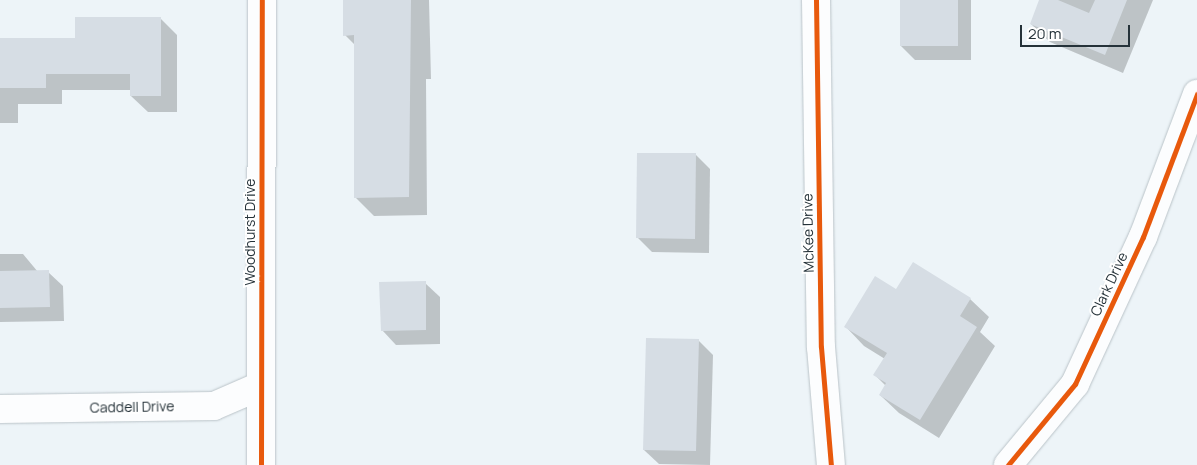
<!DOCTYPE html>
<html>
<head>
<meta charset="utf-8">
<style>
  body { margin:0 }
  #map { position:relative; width:1197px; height:465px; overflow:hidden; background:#edf4f8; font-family:Manrope,sans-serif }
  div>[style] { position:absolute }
  .shadow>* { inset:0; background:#0003 }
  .building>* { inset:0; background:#d6dde4 }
  .roads { filter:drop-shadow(0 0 1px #bac3c8) drop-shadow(0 0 1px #bac3c8) }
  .minor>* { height:28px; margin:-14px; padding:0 14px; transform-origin:14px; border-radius:14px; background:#fcfdfe }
  .cycleway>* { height:5px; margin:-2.5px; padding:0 2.5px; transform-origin:2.5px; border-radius:2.5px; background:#e8590c }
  span { translate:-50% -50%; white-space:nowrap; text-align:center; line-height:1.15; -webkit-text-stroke:4px #fff; paint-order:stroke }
  .street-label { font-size:14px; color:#253239 }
  .scale { position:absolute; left:1020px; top:25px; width:110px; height:22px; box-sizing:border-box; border:2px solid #253239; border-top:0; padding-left:6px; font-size:15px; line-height:18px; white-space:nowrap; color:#253239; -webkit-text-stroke:4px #fff; paint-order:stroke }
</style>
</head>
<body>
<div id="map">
  <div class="shadow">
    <div style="clip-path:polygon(344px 0,429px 0,431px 79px,426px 79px,427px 215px,374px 216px,355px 197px,355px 45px,345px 35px)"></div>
    <div style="clip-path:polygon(901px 0,971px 0,971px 60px,915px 60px,901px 46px)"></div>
    <div style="clip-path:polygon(1041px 0,1153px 0,1123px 73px,1050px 42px,1031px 24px)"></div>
    <div style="clip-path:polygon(160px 18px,177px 35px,177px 112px,148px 112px,131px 96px,131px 90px,62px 90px,62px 104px,18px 104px,18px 123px,0 123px,0 40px,77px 40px)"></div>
    <div style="clip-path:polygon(695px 154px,710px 169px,709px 253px,652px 252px,638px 238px)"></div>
    <div style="clip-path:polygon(0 254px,23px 254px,38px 272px,48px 272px,63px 286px,64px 321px,0 322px)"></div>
    <div style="clip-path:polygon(425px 283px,440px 297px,440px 344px,396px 345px,382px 330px)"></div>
    <div style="clip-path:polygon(897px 291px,970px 299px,989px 317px,980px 332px,995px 346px,939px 438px,899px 413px,880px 395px,886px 386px,875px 375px,885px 359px,864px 346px,846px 327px)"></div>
    <div style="clip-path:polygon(698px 340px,713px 355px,710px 465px,659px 464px,644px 450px)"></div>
  </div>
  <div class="building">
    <div style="clip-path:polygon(343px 0,411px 0,409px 197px,354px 198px,354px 35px,343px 36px)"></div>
    <div style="clip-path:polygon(900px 0,958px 0,958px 46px,900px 46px)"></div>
    <div style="clip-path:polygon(1039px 0,1058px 0,1089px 13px,1095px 0,1127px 0,1105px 55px,1030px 24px)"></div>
    <div style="clip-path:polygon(75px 17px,161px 17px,161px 96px,130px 96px,130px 74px,46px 74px,46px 88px,0 88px,0 38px,75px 38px)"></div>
    <div style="clip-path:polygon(637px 153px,696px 153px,695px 239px,636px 238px)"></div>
    <div style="clip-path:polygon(913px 262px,971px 298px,960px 316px,977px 327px,920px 420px,879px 395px,886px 383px,873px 375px,887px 353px,844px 327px,875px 276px,896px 289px)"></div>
    <div style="clip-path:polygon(49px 270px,50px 307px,0 308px,0 271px)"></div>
    <div style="clip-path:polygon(426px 281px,426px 330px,381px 331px,379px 282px)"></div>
    <div style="clip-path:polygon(646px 338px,699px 339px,696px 451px,643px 450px)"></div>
  </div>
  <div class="roads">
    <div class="minor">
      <div style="left:816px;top:0;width:347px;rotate:89.2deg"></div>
      <div style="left:821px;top:347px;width:118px;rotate:85.2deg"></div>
      <div style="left:0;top:409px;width:214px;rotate:-0.8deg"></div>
      <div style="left:214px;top:406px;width:50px;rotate:-23.5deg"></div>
      <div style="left:261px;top:465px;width:465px;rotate:-89.9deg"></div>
      <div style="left:1008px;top:465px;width:105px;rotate:-50.4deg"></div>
      <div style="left:1075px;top:384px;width:162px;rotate:-65.2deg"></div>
      <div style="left:1143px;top:237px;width:153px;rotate:-69.3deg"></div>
    </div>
  </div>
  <div class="cycleway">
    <div style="left:816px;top:0;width:347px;rotate:89.2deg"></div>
    <div style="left:821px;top:347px;width:118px;rotate:85.2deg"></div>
    <div style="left:261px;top:465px;width:465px;rotate:-89.9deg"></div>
    <div style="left:1008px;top:465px;width:105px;rotate:-50.4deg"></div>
    <div style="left:1075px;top:384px;width:162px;rotate:-65.2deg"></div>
    <div style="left:1143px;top:237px;width:153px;rotate:-69.3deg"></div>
  </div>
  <div class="street-label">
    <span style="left:250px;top:232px;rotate:-90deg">Woodhurst Drive</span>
    <span style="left:808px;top:233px;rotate:-91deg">McKee Drive</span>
    <span style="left:1109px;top:284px;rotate:-65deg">Clark Drive</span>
    <span style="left:132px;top:407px;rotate:-1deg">Caddell Drive</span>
  </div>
  <div class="scale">20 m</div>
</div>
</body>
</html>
